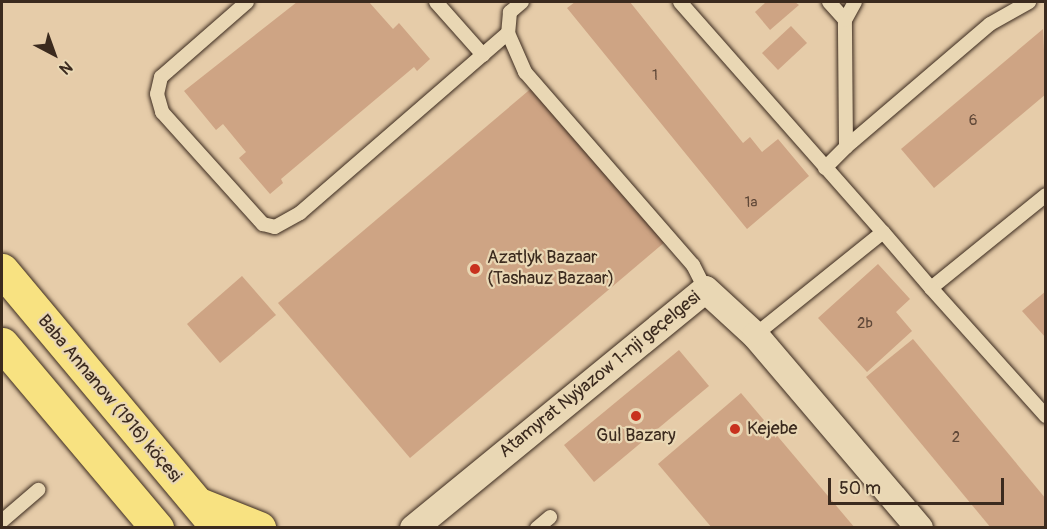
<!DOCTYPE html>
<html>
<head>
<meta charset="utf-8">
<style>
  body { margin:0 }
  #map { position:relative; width:1047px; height:529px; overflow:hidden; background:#e6cca9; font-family:Pangolin,sans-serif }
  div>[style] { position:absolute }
  .building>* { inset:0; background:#cea484 }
  .roads { filter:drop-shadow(0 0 2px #3b2a1e) drop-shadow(0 0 2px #3b2a1e) }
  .service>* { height:14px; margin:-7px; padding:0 7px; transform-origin:7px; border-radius:7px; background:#e9d7b4 }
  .minor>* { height:27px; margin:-13.5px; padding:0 13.5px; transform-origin:13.5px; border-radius:13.5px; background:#e9d7b4 }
  .primary>* { height:33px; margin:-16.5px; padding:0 16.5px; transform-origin:16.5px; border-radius:16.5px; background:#f8e281 }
  .dots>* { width:16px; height:16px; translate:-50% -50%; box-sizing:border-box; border:3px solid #e9d7b4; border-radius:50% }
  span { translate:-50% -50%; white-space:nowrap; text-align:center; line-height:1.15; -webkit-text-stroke:4.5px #e9d7b4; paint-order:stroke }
  .number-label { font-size:15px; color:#604838 }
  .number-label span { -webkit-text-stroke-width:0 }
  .poi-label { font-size:18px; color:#3b2a1e }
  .left { translate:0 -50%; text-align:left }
  .street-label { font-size:18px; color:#3b2a1e }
  .frame { position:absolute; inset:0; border:3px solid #3b2a1e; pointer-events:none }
  .north { position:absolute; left:24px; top:24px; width:60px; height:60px; -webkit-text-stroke:4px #e9d7b4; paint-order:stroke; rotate:139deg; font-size:16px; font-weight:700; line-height:24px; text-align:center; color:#3b2a1e }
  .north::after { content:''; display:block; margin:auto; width:21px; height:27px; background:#3b2a1e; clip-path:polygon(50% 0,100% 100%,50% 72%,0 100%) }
  .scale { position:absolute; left:828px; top:478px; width:176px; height:27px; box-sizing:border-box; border:3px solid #3b2a1e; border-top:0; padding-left:8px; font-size:18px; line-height:21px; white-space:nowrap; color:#3b2a1e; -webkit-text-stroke:4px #e9d7b4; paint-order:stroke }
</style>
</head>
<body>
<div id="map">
  <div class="building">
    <div style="clip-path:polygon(297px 2px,369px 2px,393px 29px,399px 23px,430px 59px,417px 71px,414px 67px,281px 179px,283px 183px,270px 194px,239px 158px,246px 152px,223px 124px,216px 130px,184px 91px)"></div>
    <div style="clip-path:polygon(575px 2px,630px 2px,743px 143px,750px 137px,762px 152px,778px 139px,809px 176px,747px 229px,567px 8px)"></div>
    <div style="clip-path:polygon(766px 2px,795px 2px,799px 5px,770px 30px,755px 12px)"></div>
    <div style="clip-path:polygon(791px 26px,807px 43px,778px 70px,762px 53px)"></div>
    <div style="clip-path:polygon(1043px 29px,1046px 94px,934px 188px,901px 149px)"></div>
    <div style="clip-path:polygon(540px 81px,672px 236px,410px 458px,278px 303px)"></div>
    <div style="clip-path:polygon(878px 264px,910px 299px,896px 312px,912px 331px,867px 372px,818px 318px)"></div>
    <div style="clip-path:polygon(242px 276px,276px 315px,220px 363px,187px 324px)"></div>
    <div style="clip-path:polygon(1046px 291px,1046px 338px,1022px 311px)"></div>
    <div style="clip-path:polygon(913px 339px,1046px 499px,1046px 528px,991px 528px,866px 377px)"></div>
    <div style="clip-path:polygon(679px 350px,709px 386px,594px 482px,564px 445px)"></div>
    <div style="clip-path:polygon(741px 393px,855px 528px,712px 528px,658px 464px)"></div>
  </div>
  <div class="roads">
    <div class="service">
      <div style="left:247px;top:2px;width:114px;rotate:138.9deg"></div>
      <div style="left:161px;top:77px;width:17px;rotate:103deg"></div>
      <div style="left:157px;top:94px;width:19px;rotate:74deg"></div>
      <div style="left:162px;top:112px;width:151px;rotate:48deg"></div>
      <div style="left:263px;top:224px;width:12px;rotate:14deg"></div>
      <div style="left:275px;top:227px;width:29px;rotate:-29deg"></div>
      <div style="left:300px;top:213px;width:275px;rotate:-40.9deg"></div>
      <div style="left:436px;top:2px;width:71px;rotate:48.4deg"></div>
      <div style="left:522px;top:2px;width:16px;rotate:140deg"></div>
      <div style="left:510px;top:12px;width:21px;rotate:95deg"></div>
      <div style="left:508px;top:33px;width:43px;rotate:66.4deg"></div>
      <div style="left:525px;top:72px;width:256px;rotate:49deg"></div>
      <div style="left:693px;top:265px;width:27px;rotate:63deg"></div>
      <div style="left:680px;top:2px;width:307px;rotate:48.6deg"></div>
      <div style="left:829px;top:2px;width:24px;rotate:48deg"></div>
      <div style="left:846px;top:147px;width:189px;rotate:-40.5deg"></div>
      <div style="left:990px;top:24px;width:45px;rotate:-29.4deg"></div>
      <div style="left:825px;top:168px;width:30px;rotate:-45deg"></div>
      <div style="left:846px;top:147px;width:127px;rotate:-90.5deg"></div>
      <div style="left:845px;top:20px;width:21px;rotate:-61deg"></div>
      <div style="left:1046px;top:195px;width:148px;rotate:141deg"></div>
      <div style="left:931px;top:288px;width:172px;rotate:48.1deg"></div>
      <div style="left:755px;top:335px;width:164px;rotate:-38.8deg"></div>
      <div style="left:883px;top:232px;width:74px;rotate:49.4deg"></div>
      <div style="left:2px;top:521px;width:48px;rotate:-40.7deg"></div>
      <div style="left:537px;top:528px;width:17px;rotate:-40deg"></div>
    </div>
    <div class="minor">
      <div style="left:413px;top:528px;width:377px;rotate:-39.3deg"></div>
      <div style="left:705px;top:289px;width:68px;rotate:42.6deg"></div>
      <div style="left:755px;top:335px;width:253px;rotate:49.6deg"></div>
    </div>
    <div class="primary">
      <div style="left:2px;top:270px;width:336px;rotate:50.1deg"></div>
      <div style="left:2px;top:344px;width:241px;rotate:49.9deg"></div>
      <div style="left:199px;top:504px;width:65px;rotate:21.8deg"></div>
    </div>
  </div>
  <div class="dots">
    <div style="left:475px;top:269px;background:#c8321e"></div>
    <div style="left:636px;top:416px;background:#c8321e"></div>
    <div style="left:735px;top:429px;background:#c8321e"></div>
  </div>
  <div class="number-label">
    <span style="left:655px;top:76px">1</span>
    <span style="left:973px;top:121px">6</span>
    <span style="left:751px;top:203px">1a</span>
    <span style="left:865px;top:324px">2b</span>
    <span style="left:956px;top:438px">2</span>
  </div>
  <div class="poi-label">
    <span class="left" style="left:487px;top:269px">Azatlyk Bazaar<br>(Tashauz Bazaar)</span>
    <span class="left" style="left:747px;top:429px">Kejebe</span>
    <span style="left:636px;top:436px">Gul Bazary</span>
  </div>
  <div class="street-label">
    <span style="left:600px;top:375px;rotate:-39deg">Atamyrat Nyýazow 1-nji geçelgesi</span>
    <span style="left:109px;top:399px;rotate:50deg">Baba Annanow (1916) köçesi</span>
  </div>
  <div class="frame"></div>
  <div class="north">N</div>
  <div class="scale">50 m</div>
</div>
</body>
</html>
